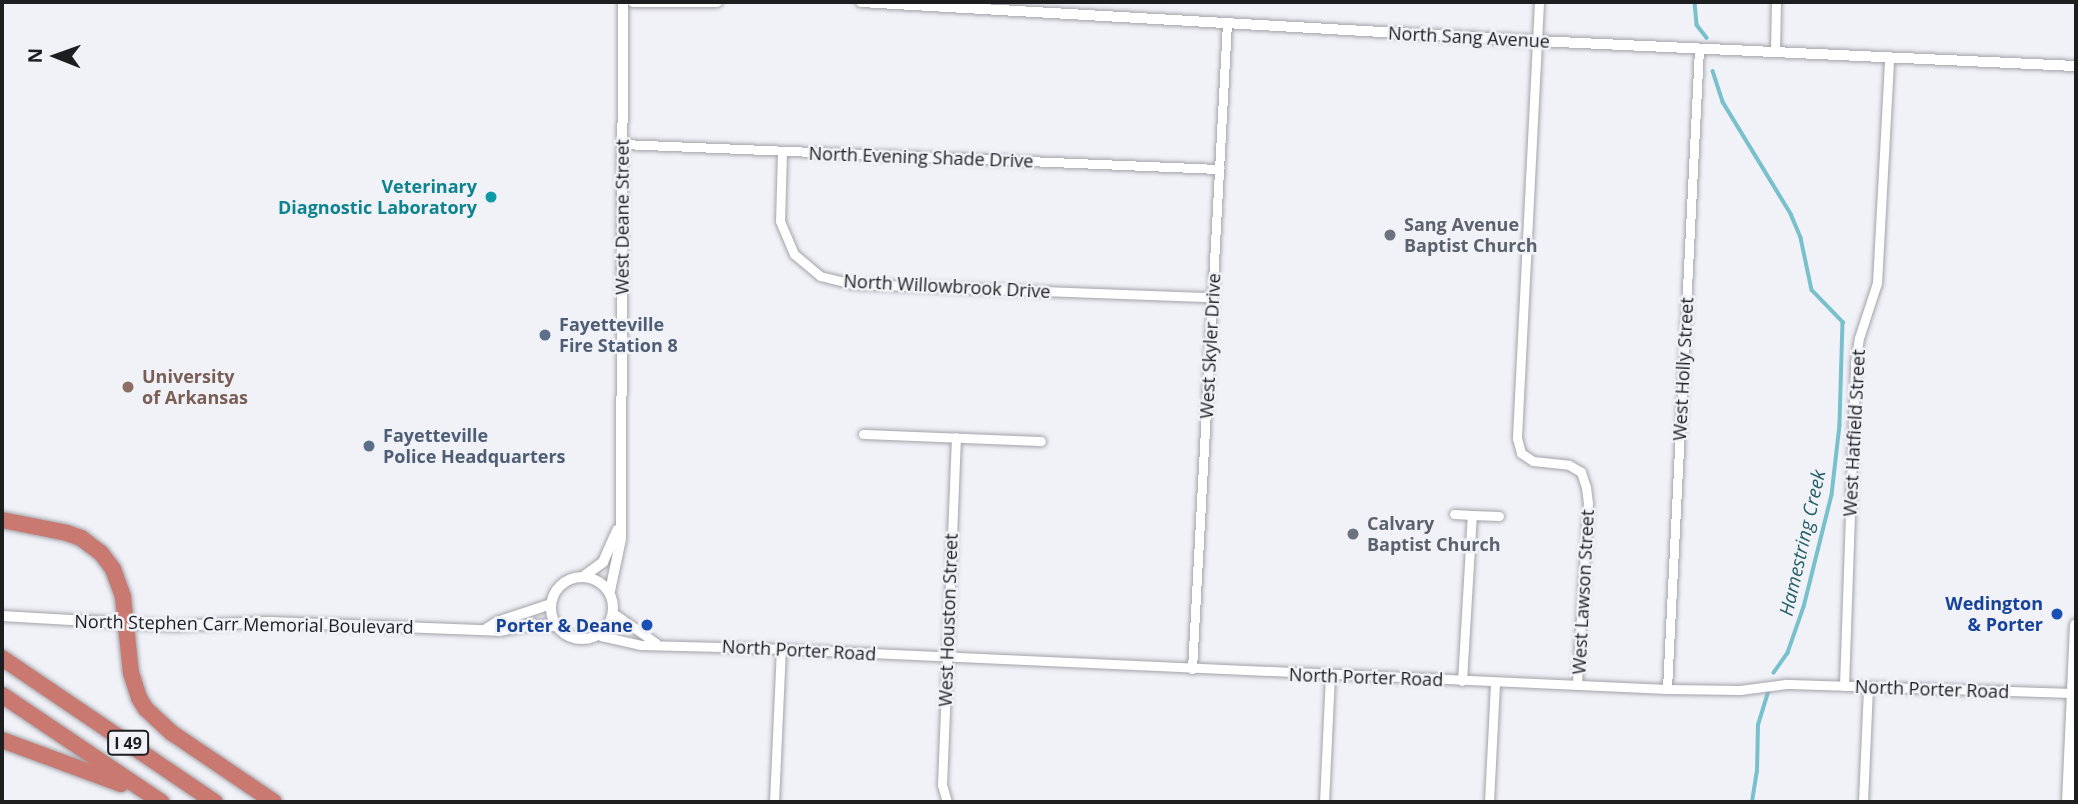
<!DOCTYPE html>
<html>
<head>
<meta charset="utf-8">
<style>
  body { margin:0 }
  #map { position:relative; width:2078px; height:804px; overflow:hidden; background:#f1f2f8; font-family:"Open Sans",sans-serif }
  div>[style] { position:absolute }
  .stream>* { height:3.5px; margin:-1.75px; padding:0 1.75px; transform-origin:1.75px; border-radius:1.75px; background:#78c0cb }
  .roads { filter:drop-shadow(0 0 2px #a2a3a9) drop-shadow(0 0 2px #a2a3a9) }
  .minor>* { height:9px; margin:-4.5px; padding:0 4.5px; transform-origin:4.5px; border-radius:4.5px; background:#fff }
  .tertiary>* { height:10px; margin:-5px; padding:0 5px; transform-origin:5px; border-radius:5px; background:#fff }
  .tertiary>.ring { margin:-5px; padding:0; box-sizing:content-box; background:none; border:10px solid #fff; border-radius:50% }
  .secondary>* { height:12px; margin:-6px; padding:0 6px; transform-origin:6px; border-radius:6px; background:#fff }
  .motorway>* { height:16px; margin:-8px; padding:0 8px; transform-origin:8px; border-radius:8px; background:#ca7971 }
  .dots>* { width:19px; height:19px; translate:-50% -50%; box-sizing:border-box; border:4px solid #f1f2f8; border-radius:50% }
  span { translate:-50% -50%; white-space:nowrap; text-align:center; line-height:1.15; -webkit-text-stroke:5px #f1f2f8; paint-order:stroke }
  .shield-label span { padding:2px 5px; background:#f1f2f8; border:2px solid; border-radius:5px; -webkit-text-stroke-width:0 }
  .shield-label { font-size:16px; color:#1d1e20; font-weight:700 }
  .street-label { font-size:18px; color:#1d1e20 }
  .culture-label { font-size:18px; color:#0d838f; font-weight:700 }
  .right { translate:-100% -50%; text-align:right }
  .worship-label { font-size:18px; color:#5b616d; font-weight:700 }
  .left { translate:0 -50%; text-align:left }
  .service-label { font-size:18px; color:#4e5e75; font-weight:700 }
  .education-label { font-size:18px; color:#785e54; font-weight:700 }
  .transit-label { font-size:18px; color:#164399; font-weight:700 }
  .water-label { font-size:19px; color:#235f67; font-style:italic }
  .frame { position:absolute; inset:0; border:4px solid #1d1e20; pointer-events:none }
  .north { position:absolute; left:21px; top:21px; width:70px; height:70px; -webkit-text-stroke:5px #f1f2f8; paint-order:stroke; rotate:271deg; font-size:19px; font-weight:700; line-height:28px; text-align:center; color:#1d1e20 }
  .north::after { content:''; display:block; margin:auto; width:24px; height:32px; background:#1d1e20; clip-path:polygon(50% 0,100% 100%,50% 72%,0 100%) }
</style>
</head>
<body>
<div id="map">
  <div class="stream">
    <div style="left:1695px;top:2px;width:23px;rotate:85deg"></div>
    <div style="left:1697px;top:25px;width:16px;rotate:52deg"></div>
    <div style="left:1713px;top:71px;width:33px;rotate:72deg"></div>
    <div style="left:1723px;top:102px;width:131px;rotate:58.7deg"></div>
    <div style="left:1791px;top:214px;width:26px;rotate:67deg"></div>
    <div style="left:1801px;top:238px;width:53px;rotate:78.1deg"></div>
    <div style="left:1812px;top:290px;width:45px;rotate:45.9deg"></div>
    <div style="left:1843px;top:322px;width:103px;rotate:91.7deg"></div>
    <div style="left:1840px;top:425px;width:70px;rotate:96.5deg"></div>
    <div style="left:1832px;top:495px;width:115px;rotate:104deg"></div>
    <div style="left:1804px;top:607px;width:49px;rotate:109.2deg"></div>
    <div style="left:1788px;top:653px;width:24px;rotate:125deg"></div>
    <div style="left:1752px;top:802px;width:30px;rotate:-81deg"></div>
    <div style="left:1757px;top:772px;width:47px;rotate:-88.8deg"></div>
    <div style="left:1758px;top:725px;width:34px;rotate:-73deg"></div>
  </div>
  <div class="roads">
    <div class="minor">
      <div style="left:1539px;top:2px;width:437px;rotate:92.9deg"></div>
      <div style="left:1517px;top:438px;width:16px;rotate:75deg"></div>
      <div style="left:1521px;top:453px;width:14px;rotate:34deg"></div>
      <div style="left:1533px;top:461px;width:36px;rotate:6deg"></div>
      <div style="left:1569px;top:465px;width:14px;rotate:30deg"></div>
      <div style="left:1581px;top:472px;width:16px;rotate:72deg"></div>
      <div style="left:1586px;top:487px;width:16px;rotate:83deg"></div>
      <div style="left:1588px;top:503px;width:182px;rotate:93.5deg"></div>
      <div style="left:1775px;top:52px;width:50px;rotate:-88.9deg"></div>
      <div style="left:622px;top:144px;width:598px;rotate:2.4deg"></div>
      <div style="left:782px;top:151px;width:70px;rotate:91.6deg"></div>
      <div style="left:780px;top:221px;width:36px;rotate:67deg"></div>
      <div style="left:794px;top:254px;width:34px;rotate:40deg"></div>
      <div style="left:820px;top:276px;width:33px;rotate:14deg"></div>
      <div style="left:852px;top:284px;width:361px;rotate:2.1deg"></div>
      <div style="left:863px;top:434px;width:178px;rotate:2.3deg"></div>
      <div style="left:1454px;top:514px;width:18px;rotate:3deg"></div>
      <div style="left:613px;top:613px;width:52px;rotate:34.9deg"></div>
      <div style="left:601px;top:636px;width:41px;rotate:12.7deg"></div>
      <div style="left:641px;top:645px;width:120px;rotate:1.4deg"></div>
      <div style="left:761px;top:648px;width:907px;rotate:2.59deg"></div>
      <div style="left:1667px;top:689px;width:73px;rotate:0.8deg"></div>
      <div style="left:1740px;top:690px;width:46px;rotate:-7.4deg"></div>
      <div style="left:1786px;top:684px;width:290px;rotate:1.8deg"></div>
      <div style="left:1192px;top:669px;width:647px;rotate:-86.9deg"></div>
      <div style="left:1462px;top:681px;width:166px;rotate:-86.6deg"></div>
      <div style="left:1472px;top:515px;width:27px;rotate:2deg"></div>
      <div style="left:1844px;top:686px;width:323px;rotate:-88deg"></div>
      <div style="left:1855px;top:363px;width:25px;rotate:-81deg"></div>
      <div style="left:1859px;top:338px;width:58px;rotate:-71.9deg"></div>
      <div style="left:1877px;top:283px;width:225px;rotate:-86.9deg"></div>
      <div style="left:1667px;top:689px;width:642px;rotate:-87.14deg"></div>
      <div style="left:774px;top:802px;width:153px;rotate:-87.4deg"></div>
      <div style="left:947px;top:802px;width:18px;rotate:-106deg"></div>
      <div style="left:942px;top:785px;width:348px;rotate:-87.7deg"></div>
      <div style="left:1324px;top:802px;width:127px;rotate:-87.3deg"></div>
      <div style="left:1489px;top:802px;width:120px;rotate:-87.1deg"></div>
      <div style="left:1863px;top:802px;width:115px;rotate:-87.5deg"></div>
    </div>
    <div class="tertiary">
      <div style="left:633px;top:2px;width:84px"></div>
      <div style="left:861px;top:2px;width:677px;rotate:3.3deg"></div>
      <div style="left:1537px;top:41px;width:540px;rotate:2.66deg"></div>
      <div style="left:584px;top:576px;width:24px;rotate:-36deg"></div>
      <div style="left:603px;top:562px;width:35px;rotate:-66deg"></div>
      <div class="ring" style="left:551px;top:577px;width:52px;height:52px"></div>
      <div style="left:610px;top:591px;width:53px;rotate:-78.1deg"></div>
      <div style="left:621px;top:539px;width:537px;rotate:-89.79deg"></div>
      <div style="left:2px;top:616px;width:172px;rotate:3.3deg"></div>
      <div style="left:174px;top:626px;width:95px;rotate:-2.4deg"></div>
      <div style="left:269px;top:622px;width:230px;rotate:2.2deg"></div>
      <div style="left:499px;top:631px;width:36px;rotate:-10deg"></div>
      <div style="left:534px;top:625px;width:22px;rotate:3deg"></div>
      <div style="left:486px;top:629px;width:13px;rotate:-32deg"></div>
      <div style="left:497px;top:622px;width:57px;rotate:-18.4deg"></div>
    </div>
    <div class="secondary">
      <div style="left:2068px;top:802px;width:177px;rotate:-87.4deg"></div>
    </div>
    <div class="motorway">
      <div style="left:2px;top:520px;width:66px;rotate:11.3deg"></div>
      <div style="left:67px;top:533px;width:15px;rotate:20deg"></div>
      <div style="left:81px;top:538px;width:25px;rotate:37deg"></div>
      <div style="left:101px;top:553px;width:20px;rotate:53deg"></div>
      <div style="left:113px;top:569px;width:30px;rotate:70deg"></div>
      <div style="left:123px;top:597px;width:76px;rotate:84deg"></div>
      <div style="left:131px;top:673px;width:26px;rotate:72deg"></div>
      <div style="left:139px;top:698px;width:13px;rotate:58deg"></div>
      <div style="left:146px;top:709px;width:35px;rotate:43deg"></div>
      <div style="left:172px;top:733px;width:123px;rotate:34.1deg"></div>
      <div style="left:2px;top:658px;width:257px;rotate:34.1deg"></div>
      <div style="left:2px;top:695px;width:192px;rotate:33.9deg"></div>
      <div style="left:2px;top:740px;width:127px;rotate:20.3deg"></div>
    </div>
  </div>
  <div class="dots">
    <div style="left:491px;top:197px;background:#0f9aa8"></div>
    <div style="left:1390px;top:235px;background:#6b7280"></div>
    <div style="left:545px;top:335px;background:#5c6f8a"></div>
    <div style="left:128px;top:387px;background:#8d6e63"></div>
    <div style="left:369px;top:446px;background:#5c6f8a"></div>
    <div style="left:1353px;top:534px;background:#6b7280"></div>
    <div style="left:2057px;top:614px;background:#1a4fb4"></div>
    <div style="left:647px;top:625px;background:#1a4fb4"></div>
  </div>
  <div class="shield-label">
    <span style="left:128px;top:743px">I 49</span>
  </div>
  <div class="street-label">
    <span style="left:1469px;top:37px;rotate:3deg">North Sang Avenue</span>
    <span style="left:921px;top:157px;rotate:2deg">North Evening Shade Drive</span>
    <span style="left:622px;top:217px;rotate:-90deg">West Deane Street</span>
    <span style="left:947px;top:286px;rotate:3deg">North Willowbrook Drive</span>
    <span style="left:1210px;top:346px;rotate:-87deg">West Skyler Drive</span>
    <span style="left:1683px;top:369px;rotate:-87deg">West Holly Street</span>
    <span style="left:1854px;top:433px;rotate:-87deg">West Hatfield Street</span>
    <span style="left:1583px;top:592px;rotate:-87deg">West Lawson Street</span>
    <span style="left:948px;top:620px;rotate:-88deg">West Houston Street</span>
    <span style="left:244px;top:624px;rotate:1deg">North Stephen Carr Memorial Boulevard</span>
    <span style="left:799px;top:650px;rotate:3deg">North Porter Road</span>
    <span style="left:1366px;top:677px;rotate:2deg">North Porter Road</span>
    <span style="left:1932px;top:689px;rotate:2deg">North Porter Road</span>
  </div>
  <div class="culture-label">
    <span class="right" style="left:477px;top:197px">Veterinary<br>Diagnostic Laboratory</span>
  </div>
  <div class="worship-label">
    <span class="left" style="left:1404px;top:235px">Sang Avenue<br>Baptist Church</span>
    <span class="left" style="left:1367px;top:534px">Calvary<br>Baptist Church</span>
  </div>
  <div class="service-label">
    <span class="left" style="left:559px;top:335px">Fayetteville<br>Fire Station 8</span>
    <span class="left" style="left:383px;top:446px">Fayetteville<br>Police Headquarters</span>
  </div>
  <div class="education-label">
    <span class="left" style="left:142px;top:387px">University<br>of Arkansas</span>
  </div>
  <div class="transit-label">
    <span class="right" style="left:2043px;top:614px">Wedington<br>&amp; Porter</span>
    <span class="right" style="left:633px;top:625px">Porter &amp; Deane</span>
  </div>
  <div class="water-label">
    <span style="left:1803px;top:543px;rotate:-77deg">Hamestring Creek</span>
  </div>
  <div class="frame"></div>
  <div class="north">N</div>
</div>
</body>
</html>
